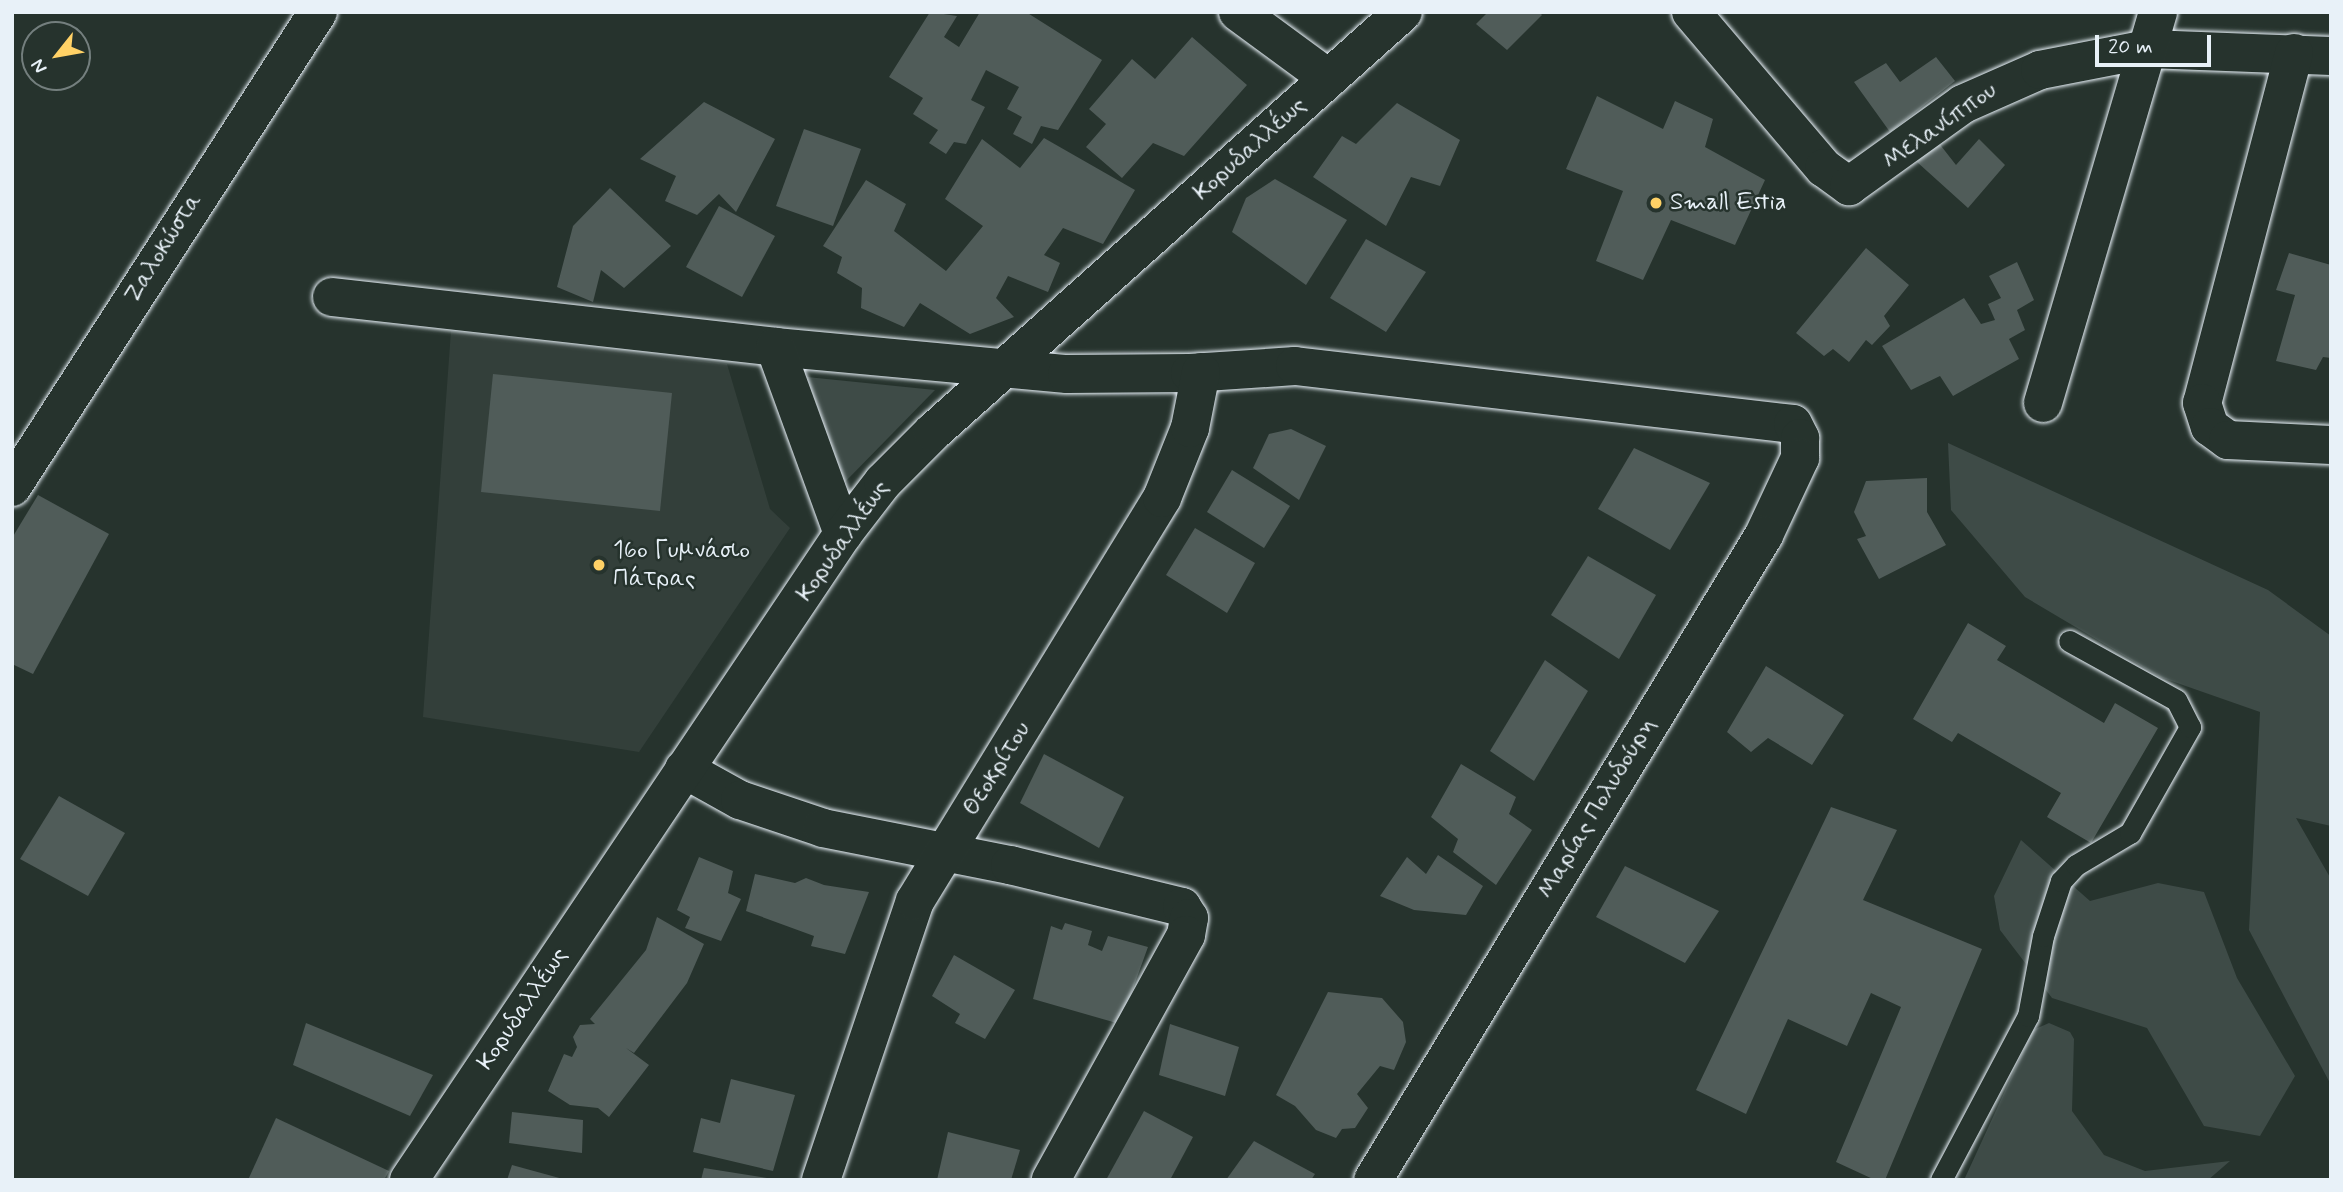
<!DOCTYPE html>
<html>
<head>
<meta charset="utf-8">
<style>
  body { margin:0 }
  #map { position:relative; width:2343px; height:1192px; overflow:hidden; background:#26332d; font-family:Mynerve,sans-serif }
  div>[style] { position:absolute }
  .built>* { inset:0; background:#333f3a }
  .green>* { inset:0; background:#3e4b47 }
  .building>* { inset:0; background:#505c59 }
  .roads { filter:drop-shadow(0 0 2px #e8f1f8) drop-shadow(0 0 2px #e8f1f8) }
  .lane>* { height:21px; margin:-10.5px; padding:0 10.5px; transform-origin:10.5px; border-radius:10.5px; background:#26332d }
  .street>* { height:38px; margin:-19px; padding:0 19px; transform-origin:19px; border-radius:19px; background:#26332d }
  .dots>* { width:19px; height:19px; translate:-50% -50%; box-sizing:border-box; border:4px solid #26332d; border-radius:50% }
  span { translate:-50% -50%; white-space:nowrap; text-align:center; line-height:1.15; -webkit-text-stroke:5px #26332d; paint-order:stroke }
  .street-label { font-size:24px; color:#e8f1f8 }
  .poi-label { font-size:24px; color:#e8f1f8 }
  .left { translate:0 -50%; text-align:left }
  .frame { position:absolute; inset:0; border:14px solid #e8f1f8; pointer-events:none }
  .north { position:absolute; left:21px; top:21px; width:70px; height:70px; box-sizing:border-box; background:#26332d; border:2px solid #747f7e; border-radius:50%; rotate:239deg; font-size:19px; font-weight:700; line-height:28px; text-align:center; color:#e8f1f8 }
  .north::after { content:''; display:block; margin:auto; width:24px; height:32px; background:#ffd166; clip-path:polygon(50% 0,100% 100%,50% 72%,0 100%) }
  .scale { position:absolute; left:2095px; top:35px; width:116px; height:32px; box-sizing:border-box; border:4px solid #e8f1f8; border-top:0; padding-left:9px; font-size:21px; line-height:24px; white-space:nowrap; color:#e8f1f8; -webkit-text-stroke:5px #26332d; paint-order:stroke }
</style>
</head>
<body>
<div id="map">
  <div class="built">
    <div style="clip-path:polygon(451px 331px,727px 364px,770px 509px,790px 528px,639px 752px,423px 717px)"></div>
  </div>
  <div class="green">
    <div style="clip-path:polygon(807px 377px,935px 390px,844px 483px)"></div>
    <div style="clip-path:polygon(1948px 443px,2268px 590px,2331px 636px,2331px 826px,2296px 818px,2331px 879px,2331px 1085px,2249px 930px,2260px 712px,2160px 677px,2025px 597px,1951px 510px)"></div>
    <div style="clip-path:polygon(2021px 840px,2090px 901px,2158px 883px,2204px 892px,2237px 978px,2295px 1076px,2260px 1136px,2204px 1126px,2147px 1028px,2052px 998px,2000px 930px,1994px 896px)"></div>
    <div style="clip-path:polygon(2049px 1023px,2070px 1032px,2074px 1039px,2072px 1111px,2104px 1155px,2145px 1171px,2230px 1161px,2208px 1180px,1964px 1180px,2033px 1030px)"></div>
  </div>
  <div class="building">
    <div style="clip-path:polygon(930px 12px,957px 16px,944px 37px,959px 47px,980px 12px,1026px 12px,1102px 60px,1058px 130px,1041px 126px,1032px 144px,1013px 134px,1022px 117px,1007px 109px,1019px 87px,986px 70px,971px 100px,985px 107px,966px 144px,954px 142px,946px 154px,929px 143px,938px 130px,913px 114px,923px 98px,889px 77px)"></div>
    <div style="clip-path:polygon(1488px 12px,1539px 12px,1542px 15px,1507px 50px,1476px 24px)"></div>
    <div style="clip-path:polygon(1192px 37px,1247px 85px,1184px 156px,1153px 143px,1122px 178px,1086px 147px,1106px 124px,1089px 109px,1132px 59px,1155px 79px)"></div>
    <div style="clip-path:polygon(1936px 57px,1955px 81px,1890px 132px,1854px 82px,1886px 63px,1900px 82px)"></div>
    <div style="clip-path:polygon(1597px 96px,1663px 129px,1675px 101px,1713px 119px,1705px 147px,1765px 180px,1735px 245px,1671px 220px,1643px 280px,1596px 261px,1623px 191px,1566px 169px)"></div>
    <div style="clip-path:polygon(704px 102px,775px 139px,736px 212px,719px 194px,697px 215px,665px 201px,676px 176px,640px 159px)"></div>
    <div style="clip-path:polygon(1397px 103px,1460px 140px,1440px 186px,1411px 177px,1386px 226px,1313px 177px,1342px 136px,1356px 144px)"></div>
    <div style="clip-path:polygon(804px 129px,861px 149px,833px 226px,776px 206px)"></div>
    <div style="clip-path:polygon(1044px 138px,1135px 190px,1103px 244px,1063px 228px,1044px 255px,1060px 263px,1048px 292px,1008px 276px,996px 298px,1014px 317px,970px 334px,920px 303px,904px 327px,861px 308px,862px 288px,837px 273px,842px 257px,823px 246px,866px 180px,906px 204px,894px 231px,946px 271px,983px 226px,945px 199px,982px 139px,1020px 168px)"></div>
    <div style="clip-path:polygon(1979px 139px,2005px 165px,1968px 208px,1917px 162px,1938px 142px,1956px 165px)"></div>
    <div style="clip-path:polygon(1275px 179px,1347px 220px,1306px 285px,1232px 232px,1246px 198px)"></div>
    <div style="clip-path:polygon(610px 188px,671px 246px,624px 288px,601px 270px,593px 302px,557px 287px,573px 226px)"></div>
    <div style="clip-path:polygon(719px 206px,775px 236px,742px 297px,686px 267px)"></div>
    <div style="clip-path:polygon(1366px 239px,1426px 272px,1386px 332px,1330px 298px)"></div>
    <div style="clip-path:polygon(1866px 248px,1909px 285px,1884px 316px,1890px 326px,1872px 345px,1866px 340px,1849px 362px,1833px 349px,1824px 356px,1796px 333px)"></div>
    <div style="clip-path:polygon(2289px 253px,2331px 265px,2331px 358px,2323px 357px,2316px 370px,2276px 361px,2295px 295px,2276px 290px)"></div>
    <div style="clip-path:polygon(2017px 262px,2034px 300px,2017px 310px,2025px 330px,2009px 339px,2019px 359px,1953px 396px,1940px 376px,1911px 390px,1882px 346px,1964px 298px,1981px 324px,1995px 320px,1988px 304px,2001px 298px,1989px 276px)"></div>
    <div style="clip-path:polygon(493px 374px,672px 393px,660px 511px,481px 492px)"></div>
    <div style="clip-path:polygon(1291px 429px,1326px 446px,1299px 500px,1253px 468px,1269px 434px)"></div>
    <div style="clip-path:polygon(1634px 448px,1710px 483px,1670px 550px,1598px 509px)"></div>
    <div style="clip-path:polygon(1232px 470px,1290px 506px,1264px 548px,1207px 512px)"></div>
    <div style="clip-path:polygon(1927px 478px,1927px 512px,1946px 545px,1879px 579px,1857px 539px,1866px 536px,1854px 512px,1866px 481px)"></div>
    <div style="clip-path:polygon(38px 495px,109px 534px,33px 674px,12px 664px,12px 538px)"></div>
    <div style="clip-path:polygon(1195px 528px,1255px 563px,1227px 613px,1166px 575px)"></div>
    <div style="clip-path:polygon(1588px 556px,1656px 595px,1619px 659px,1551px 615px)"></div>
    <div style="clip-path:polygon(1968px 623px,2006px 646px,1997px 660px,2104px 723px,2115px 703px,2158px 728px,2091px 843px,2047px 817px,2061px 793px,1958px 733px,1952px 742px,1913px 719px)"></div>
    <div style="clip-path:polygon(1545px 660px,1588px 691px,1534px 781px,1490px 751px)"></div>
    <div style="clip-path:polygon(1766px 666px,1844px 715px,1812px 765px,1768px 738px,1751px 752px,1727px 732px)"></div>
    <div style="clip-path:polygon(1044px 754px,1124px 797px,1099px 848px,1020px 803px)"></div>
    <div style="clip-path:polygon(1461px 764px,1516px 797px,1509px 814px,1532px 830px,1496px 885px,1453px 852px,1458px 839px,1431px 817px)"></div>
    <div style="clip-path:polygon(59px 796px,125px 833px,88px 896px,20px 859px)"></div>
    <div style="clip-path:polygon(1831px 807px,1897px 830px,1863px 900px,1982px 949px,1885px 1180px,1875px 1180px,1836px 1162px,1901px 1007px,1871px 993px,1847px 1046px,1788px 1019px,1746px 1114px,1696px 1090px)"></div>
    <div style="clip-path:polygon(1438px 855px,1483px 886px,1466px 915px,1414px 910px,1380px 896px,1407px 857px,1426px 874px)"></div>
    <div style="clip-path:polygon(699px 857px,733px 871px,728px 893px,741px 899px,721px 941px,685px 928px,690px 917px,677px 910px)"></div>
    <div style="clip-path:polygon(1625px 866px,1719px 911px,1685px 963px,1596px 917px)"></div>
    <div style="clip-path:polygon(755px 874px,795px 883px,806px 878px,824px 885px,869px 892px,845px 954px,811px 946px,814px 936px,746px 911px)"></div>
    <div style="clip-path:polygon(657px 917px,704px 944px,687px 983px,634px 1053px,626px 1048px,649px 1065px,609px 1117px,598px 1108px,570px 1105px,548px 1091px,564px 1054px,572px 1057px,577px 1047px,573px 1037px,580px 1025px,595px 1024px,590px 1019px,646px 950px)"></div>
    <div style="clip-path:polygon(1065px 923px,1092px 931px,1088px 945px,1102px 951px,1108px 936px,1148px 947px,1120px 1024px,1033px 999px,1051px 926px,1062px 930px)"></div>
    <div style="clip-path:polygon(954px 955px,1015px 990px,985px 1039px,955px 1023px,960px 1014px,932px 996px)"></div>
    <div style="clip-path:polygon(1328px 992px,1382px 998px,1403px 1022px,1406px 1042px,1394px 1070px,1380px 1066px,1357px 1094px,1368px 1108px,1355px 1128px,1342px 1129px,1336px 1138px,1316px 1130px,1295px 1106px,1276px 1095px)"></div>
    <div style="clip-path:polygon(306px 1023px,433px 1075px,410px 1116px,293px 1065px)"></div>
    <div style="clip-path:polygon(1170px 1024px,1239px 1047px,1225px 1096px,1159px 1075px)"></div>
    <div style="clip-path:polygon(731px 1079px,795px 1095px,773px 1171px,693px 1152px,701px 1118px,720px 1123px)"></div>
    <div style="clip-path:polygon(1144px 1111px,1193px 1137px,1170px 1180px,1106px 1180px)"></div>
    <div style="clip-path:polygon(512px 1112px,583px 1120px,582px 1153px,509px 1143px)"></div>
    <div style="clip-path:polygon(276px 1118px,389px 1171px,384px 1180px,248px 1180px)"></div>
    <div style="clip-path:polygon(948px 1132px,1020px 1150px,1011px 1180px,937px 1180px)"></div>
    <div style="clip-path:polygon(1254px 1141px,1315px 1174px,1311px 1180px,1226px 1180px)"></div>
    <div style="clip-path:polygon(512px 1165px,563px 1179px,563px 1180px,507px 1180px)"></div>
    <div style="clip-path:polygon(704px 1168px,767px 1178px,766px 1180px,701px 1180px)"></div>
  </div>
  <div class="roads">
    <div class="lane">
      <div style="left:1941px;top:1180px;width:186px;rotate:-62.1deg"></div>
      <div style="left:2028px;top:1016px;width:81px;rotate:-79.4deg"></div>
      <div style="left:2043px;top:936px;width:58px;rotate:-71.9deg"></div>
      <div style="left:2061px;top:881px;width:22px;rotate:-47deg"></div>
      <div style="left:2076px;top:865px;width:63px;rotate:-30.7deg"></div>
      <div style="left:2130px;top:833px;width:122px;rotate:-60.5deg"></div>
      <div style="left:2190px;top:727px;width:30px;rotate:-117deg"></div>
      <div style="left:2176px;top:700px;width:122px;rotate:-151.1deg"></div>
    </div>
    <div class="street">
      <div style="left:1238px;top:12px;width:112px;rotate:36.3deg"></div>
      <div style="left:1691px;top:12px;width:205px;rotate:49.6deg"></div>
      <div style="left:1824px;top:168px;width:31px;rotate:36deg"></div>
      <div style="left:1849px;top:186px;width:140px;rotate:-35.7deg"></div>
      <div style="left:1963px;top:104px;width:84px;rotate:-23.8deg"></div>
      <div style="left:2040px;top:70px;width:110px;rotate:-11deg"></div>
      <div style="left:2148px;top:49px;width:183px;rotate:2.2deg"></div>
      <div style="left:2294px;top:53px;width:362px;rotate:104.7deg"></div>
      <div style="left:2202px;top:403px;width:25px;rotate:72deg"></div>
      <div style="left:2210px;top:427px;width:22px;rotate:36deg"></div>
      <div style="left:2228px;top:440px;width:103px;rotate:2.8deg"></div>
      <div style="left:332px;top:297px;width:446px;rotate:6.4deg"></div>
      <div style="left:775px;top:347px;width:293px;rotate:5.3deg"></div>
      <div style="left:1067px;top:374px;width:123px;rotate:-0.5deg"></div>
      <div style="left:1190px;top:373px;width:105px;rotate:-3.8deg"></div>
      <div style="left:1295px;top:366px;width:501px;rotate:6.64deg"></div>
      <div style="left:1793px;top:424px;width:16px;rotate:63deg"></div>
      <div style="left:1800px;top:438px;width:20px;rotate:90deg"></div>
      <div style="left:1800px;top:458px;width:85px;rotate:115.1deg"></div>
      <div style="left:1764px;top:535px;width:754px;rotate:121.22deg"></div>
      <div style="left:775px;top:347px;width:199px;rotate:70deg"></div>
      <div style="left:2043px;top:403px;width:408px;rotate:-73.6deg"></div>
      <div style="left:12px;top:487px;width:565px;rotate:-57.21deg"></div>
      <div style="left:684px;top:769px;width:64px;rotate:29deg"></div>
      <div style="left:740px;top:800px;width:88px;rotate:18.6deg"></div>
      <div style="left:823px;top:828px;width:191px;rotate:11.2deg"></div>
      <div style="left:1010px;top:865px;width:177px;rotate:13.7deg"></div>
      <div style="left:1182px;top:907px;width:13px;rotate:58deg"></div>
      <div style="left:1189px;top:918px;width:17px;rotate:100deg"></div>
      <div style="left:1186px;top:935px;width:280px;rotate:118.9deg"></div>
      <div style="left:409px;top:1180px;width:778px;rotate:-56.11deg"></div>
      <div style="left:843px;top:534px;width:66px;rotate:-52.4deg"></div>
      <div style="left:883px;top:482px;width:71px;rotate:-45deg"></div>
      <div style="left:933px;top:432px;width:630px;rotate:-41.78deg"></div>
      <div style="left:821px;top:1180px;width:294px;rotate:-71.4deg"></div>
      <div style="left:915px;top:901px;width:473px;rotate:-58.5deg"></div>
      <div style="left:1162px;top:498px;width:75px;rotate:-68.2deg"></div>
      <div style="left:1190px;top:428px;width:57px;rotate:-78.9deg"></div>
    </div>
  </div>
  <div class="dots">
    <div style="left:1656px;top:203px;background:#ffd166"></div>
    <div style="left:599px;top:565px;background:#ffd166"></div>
  </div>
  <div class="street-label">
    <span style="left:1940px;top:126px;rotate:-35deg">Μελανίππου</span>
    <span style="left:1250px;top:149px;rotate:-42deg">Κορυδαλλέως</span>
    <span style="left:163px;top:248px;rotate:-58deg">Ζαλοκώστα</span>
    <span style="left:843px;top:541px;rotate:-55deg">Κορυδαλλέως</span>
    <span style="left:997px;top:769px;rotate:-58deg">Θεοκρίτου</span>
    <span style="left:1597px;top:808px;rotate:-59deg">Μαρίας Πολυδούρη</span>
    <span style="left:523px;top:1009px;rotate:-56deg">Κορυδαλλέως</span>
  </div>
  <div class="poi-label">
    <span class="left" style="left:1670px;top:203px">Small Estia</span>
    <span class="left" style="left:613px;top:565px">16ο Γυμνάσιο<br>Πάτρας</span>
  </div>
  <div class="frame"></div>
  <div class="north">N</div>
  <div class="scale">20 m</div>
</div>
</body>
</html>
